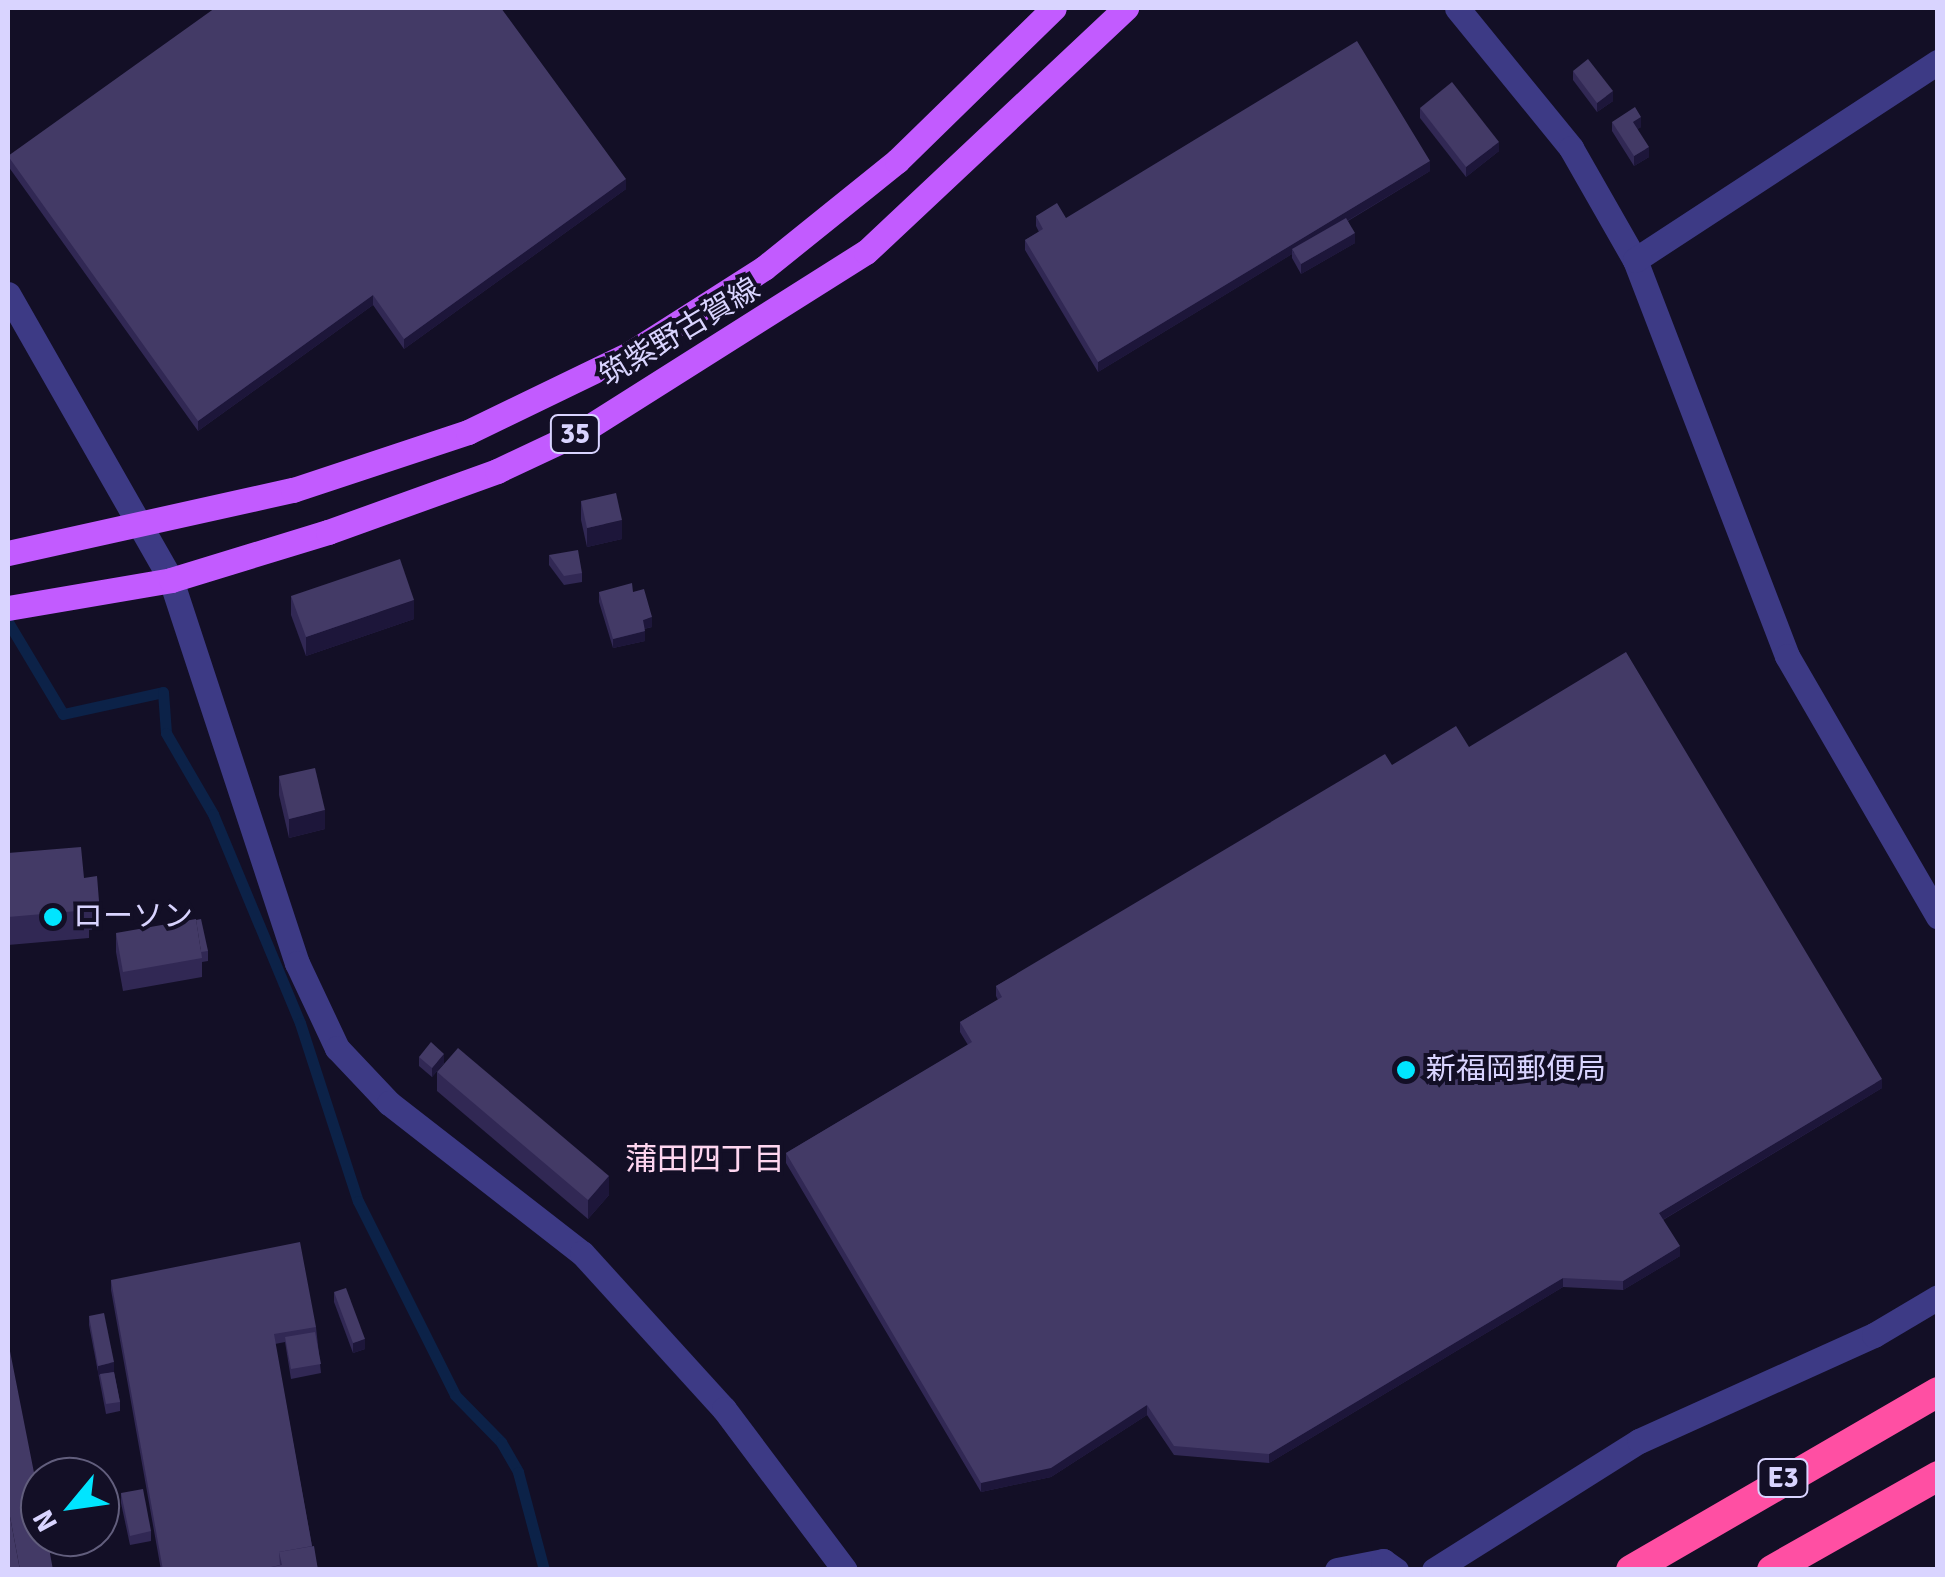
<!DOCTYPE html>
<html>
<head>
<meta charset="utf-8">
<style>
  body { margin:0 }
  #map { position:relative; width:1945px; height:1577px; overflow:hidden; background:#130f26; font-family:Signika,"Noto Sans JP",sans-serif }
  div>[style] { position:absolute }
  .stream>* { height:11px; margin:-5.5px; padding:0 5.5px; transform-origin:5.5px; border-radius:5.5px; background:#0c2248 }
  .minor>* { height:25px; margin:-12.5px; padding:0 12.5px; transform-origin:12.5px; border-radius:12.5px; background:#3d3a85 }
  .major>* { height:25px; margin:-12.5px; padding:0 12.5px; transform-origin:12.5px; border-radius:12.5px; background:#c25bff }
  .highway>* { height:30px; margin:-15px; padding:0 15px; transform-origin:15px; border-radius:15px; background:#ff4fa3 }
  .wall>* { inset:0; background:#312854 }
  .shaded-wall>* { inset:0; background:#1d163a }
  .building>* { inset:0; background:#433a66 }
  .dots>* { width:28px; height:28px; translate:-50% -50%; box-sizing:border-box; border:5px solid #130f26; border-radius:50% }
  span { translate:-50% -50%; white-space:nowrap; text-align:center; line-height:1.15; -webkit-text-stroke:8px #130f26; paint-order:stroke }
  .shield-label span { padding:2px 8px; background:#130f26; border:2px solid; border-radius:8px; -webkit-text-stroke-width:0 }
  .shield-label { font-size:28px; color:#d9d4ff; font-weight:700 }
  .street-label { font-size:30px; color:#d9d4ff }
  .poi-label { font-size:30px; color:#d9d4ff }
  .left { translate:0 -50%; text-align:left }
  .neighbourhood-label { font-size:32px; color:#ffd6f0 }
  .frame { position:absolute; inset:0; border:10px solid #d9d4ff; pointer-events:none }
  .north { position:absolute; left:20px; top:1457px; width:100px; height:100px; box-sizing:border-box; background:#130f26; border:2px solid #625e7d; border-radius:50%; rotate:241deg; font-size:28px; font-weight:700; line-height:40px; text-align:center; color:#d9d4ff }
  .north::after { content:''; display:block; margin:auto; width:35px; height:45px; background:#00e5ff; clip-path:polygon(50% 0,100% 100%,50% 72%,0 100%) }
</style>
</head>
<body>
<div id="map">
  <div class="stream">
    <div style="left:8px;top:622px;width:107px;rotate:59.1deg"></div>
    <div style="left:63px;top:714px;width:102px;rotate:-12.4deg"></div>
    <div style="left:163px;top:692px;width:41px;rotate:85.8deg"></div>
    <div style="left:166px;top:733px;width:94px;rotate:59.9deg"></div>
    <div style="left:213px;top:814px;width:226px;rotate:67.4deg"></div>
    <div style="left:300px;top:1023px;width:187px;rotate:72deg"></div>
    <div style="left:358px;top:1201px;width:217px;rotate:63.4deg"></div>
    <div style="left:455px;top:1395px;width:66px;rotate:45.6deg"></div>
    <div style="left:501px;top:1442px;width:34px;rotate:60deg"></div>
    <div style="left:518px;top:1472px;width:101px;rotate:75.1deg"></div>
  </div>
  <div class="minor">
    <div style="left:1457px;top:8px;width:181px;rotate:50.8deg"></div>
    <div style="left:1571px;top:148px;width:129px;rotate:60.3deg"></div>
    <div style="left:1635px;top:260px;width:424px;rotate:69deg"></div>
    <div style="left:1787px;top:656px;width:301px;rotate:59.9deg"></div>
    <div style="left:1635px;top:260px;width:362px;rotate:-33.2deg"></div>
    <div style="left:8px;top:294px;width:329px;rotate:60.3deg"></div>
    <div style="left:171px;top:580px;width:403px;rotate:71.8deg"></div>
    <div style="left:297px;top:963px;width:94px;rotate:64.8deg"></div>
    <div style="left:337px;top:1048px;width:76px;rotate:46.6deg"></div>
    <div style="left:389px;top:1103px;width:244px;rotate:37.9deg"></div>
    <div style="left:582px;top:1253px;width:211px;rotate:47.7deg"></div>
    <div style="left:724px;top:1409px;width:201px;rotate:53.1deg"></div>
    <div style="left:1337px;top:1570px;width:47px;rotate:-11.1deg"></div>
    <div style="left:1383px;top:1561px;width:16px;rotate:35deg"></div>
    <div style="left:1434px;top:1570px;width:242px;rotate:-32.2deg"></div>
    <div style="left:1639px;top:1441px;width:258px;rotate:-24.3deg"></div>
    <div style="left:1874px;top:1335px;width:74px;rotate:-30.7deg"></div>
  </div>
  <div class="major">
    <div style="left:8px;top:553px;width:292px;rotate:-12.5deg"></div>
    <div style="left:293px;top:490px;width:184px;rotate:-18.3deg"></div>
    <div style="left:468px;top:432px;width:179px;rotate:-25.8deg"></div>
    <div style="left:629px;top:354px;width:160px;rotate:-32.5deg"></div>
    <div style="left:764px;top:268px;width:171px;rotate:-38.8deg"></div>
    <div style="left:897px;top:161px;width:219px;rotate:-44.3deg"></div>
    <div style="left:8px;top:608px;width:165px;rotate:-9.7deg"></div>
    <div style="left:171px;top:580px;width:164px;rotate:-17deg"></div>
    <div style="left:328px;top:532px;width:180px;rotate:-19.8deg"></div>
    <div style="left:497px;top:471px;width:96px;rotate:-25.2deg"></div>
    <div style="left:584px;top:430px;width:333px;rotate:-32.3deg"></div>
    <div style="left:866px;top:252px;width:357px;rotate:-43.2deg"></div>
  </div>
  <div class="highway">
    <div style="left:1631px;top:1570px;width:355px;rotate:-30.1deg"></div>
    <div style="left:1772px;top:1570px;width:191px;rotate:-29.5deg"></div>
  </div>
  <div class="wall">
    <div style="clip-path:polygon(1573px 71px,1613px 101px,1597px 112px,1573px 80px)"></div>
    <div style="clip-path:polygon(1420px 108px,1499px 151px,1466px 177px,1420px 118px)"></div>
    <div style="clip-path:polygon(1612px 122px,1641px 127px,1637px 129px,1649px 157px,1634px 166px,1612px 131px)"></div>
    <div style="clip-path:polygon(8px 156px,626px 189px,404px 349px,373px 305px,198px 431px,8px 166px)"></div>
    <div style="clip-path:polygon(1430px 171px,1348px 221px,1355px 243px,1301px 274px,1292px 258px,1292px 254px,1098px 372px,1025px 250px,1025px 240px,1039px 232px,1036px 226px,1036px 216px,1066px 218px)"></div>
    <div style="clip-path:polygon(581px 501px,622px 539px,587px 547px,581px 520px)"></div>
    <div style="clip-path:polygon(549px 555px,582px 573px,582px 582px,564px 585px,549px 565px)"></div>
    <div style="clip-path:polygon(599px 592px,633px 592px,652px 627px,644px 629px,645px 641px,613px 648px,599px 602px)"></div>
    <div style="clip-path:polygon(291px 596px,414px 619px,306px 656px,291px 615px)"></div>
    <div style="clip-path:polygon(1469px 747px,1882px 1088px,1663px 1220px,1680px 1256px,1623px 1290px,1563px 1287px,1269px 1463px,1174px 1455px,1147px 1415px,1051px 1477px,981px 1492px,786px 1163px,786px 1153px,968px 1045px,960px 1032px,960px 1022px,998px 1000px,996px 996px,996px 986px,1392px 765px)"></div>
    <div style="clip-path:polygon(279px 776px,325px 829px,289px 838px,279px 795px)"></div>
    <div style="clip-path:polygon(8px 853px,84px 878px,99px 901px,99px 929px,89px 930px,89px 938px,8px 945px)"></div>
    <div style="clip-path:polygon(116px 933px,208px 951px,208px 961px,202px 962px,202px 977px,123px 991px,116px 952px)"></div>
    <div style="clip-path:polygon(419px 1057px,444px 1063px,432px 1077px,419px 1066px)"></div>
    <div style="clip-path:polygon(437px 1072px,609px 1195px,588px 1219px,437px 1091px)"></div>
    <div style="clip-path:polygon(111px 1280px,316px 1327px,321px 1373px,291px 1379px,285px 1342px,275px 1344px,312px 1546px,318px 1570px,161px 1570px,111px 1290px)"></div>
    <div style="clip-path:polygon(334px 1292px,365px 1349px,353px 1353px,334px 1302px)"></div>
    <div style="clip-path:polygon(89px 1316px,114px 1372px,120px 1402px,120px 1411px,106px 1414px,89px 1325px)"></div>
    <div style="clip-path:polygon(121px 1493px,151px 1531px,151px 1541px,130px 1545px,121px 1503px)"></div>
  </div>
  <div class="shaded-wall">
    <div style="clip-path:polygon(1613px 91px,1613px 101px,1597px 112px,1597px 103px)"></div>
    <div style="clip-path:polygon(1641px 117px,1641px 127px,1633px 132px,1633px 122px)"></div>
    <div style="clip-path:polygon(1499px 142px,1499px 151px,1466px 177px,1466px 167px)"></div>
    <div style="clip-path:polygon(1649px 147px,1649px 157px,1634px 166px,1634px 156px)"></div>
    <div style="clip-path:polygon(1430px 161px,1430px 171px,1294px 253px,1292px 249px,1292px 254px,1098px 372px,1098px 362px)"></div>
    <div style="clip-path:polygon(626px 179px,626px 189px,404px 349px,404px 339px)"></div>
    <div style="clip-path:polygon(1355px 233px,1355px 243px,1301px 274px,1301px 264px)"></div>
    <div style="clip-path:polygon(373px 295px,373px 305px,198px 431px,198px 421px)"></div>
    <div style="clip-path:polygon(622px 520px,622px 539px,587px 547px,587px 528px)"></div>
    <div style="clip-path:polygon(414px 600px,414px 619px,306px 656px,306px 637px)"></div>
    <div style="clip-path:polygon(652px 617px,652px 627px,643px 629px,643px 620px)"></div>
    <div style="clip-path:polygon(645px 631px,645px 641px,613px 648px,613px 639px)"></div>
    <div style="clip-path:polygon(325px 810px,325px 829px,289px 838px,289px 819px)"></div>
    <div style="clip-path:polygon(444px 1054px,444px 1063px,432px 1077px,432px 1068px)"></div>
    <div style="clip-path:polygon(1882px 1079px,1882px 1088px,1659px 1222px,1659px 1213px)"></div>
    <div style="clip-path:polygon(609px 1176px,609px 1195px,588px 1219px,588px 1200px)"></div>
    <div style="clip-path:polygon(1680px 1246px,1680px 1256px,1623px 1290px,1623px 1281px)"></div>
    <div style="clip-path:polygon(1563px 1278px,1563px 1287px,1269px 1463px,1269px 1454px)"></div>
    <div style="clip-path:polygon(365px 1339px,365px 1349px,353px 1353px,353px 1343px)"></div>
    <div style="clip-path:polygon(114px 1362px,114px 1372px,98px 1375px,98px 1366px)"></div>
    <div style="clip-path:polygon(1147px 1405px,1147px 1415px,1051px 1477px,981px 1492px,981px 1483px)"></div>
  </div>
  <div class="building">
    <div style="clip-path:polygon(215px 8px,501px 8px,626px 179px,404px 339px,373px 295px,198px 421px,8px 156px)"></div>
    <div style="clip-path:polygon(1357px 41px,1430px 161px,1098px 362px,1025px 240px,1043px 229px,1036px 216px,1057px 203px,1066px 218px)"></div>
    <div style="clip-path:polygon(1588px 59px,1613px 91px,1597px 103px,1573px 71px)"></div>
    <div style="clip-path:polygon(1452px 82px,1499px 142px,1466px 167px,1420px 108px)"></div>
    <div style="clip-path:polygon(1635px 107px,1641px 117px,1633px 122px,1649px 147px,1634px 156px,1612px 122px)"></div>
    <div style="clip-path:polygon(1346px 218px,1355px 233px,1301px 264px,1292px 249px)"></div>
    <div style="clip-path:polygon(616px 493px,622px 520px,587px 528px,581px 501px)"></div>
    <div style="clip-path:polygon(578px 550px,582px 573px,564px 576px,549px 555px)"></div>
    <div style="clip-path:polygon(400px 559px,414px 600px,306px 637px,291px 596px)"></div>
    <div style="clip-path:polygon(632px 583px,633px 592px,644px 589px,652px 617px,643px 620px,645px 631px,613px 639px,599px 592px)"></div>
    <div style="clip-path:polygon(1626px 652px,1882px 1079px,1659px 1213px,1680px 1246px,1623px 1281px,1563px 1278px,1269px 1454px,1174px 1446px,1147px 1405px,1051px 1468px,981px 1483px,786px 1153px,972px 1042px,960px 1022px,1002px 997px,996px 986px,1385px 754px,1392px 765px,1456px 726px,1469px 747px)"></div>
    <div style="clip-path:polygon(315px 768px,325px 810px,289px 819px,279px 776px)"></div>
    <div style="clip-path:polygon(81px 847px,84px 878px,97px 876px,99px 901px,89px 902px,89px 910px,8px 917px,8px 853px)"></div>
    <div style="clip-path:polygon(196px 919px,202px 958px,123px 972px,116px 933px)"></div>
    <div style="clip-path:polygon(201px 919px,208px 951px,201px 952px,196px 920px)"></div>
    <div style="clip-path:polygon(431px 1042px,444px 1054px,432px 1068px,419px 1057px)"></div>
    <div style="clip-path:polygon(458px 1048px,609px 1176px,588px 1200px,437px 1072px)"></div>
    <div style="clip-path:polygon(300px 1242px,316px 1327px,274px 1334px,312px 1546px,279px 1552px,280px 1565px,258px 1570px,163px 1570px,111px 1280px)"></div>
    <div style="clip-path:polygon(346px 1288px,365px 1339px,353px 1343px,334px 1292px)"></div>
    <div style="clip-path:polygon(104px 1313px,114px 1362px,98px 1366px,89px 1316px)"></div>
    <div style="clip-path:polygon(315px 1332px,321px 1364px,291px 1369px,285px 1337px)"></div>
    <div style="clip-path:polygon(8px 1341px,40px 1503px,40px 1537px,47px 1537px,53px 1570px,20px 1570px,8px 1506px)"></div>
    <div style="clip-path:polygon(114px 1372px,120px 1402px,106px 1404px,100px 1374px)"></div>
    <div style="clip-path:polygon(143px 1489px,151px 1531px,130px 1536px,121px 1493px)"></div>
    <div style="clip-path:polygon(8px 1506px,20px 1570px,8px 1570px)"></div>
    <div style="clip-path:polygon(314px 1546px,318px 1570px,258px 1570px,282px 1565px,279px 1552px)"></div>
  </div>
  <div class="dots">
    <div style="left:53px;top:917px;background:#00e5ff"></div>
    <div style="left:1406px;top:1070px;background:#00e5ff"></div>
  </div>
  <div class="shield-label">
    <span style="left:575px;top:434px">35</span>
    <span style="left:1783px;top:1478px">E3</span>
  </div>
  <div class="street-label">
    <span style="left:680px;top:333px;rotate:-31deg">筑紫野古賀線</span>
  </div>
  <div class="poi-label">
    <span class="left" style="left:73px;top:917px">ローソン</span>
    <span class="left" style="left:1426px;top:1070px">新福岡郵便局</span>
  </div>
  <div class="neighbourhood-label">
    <span style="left:705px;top:1160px">蒲田四丁目</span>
  </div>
  <div class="frame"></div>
  <div class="north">N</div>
</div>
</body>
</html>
